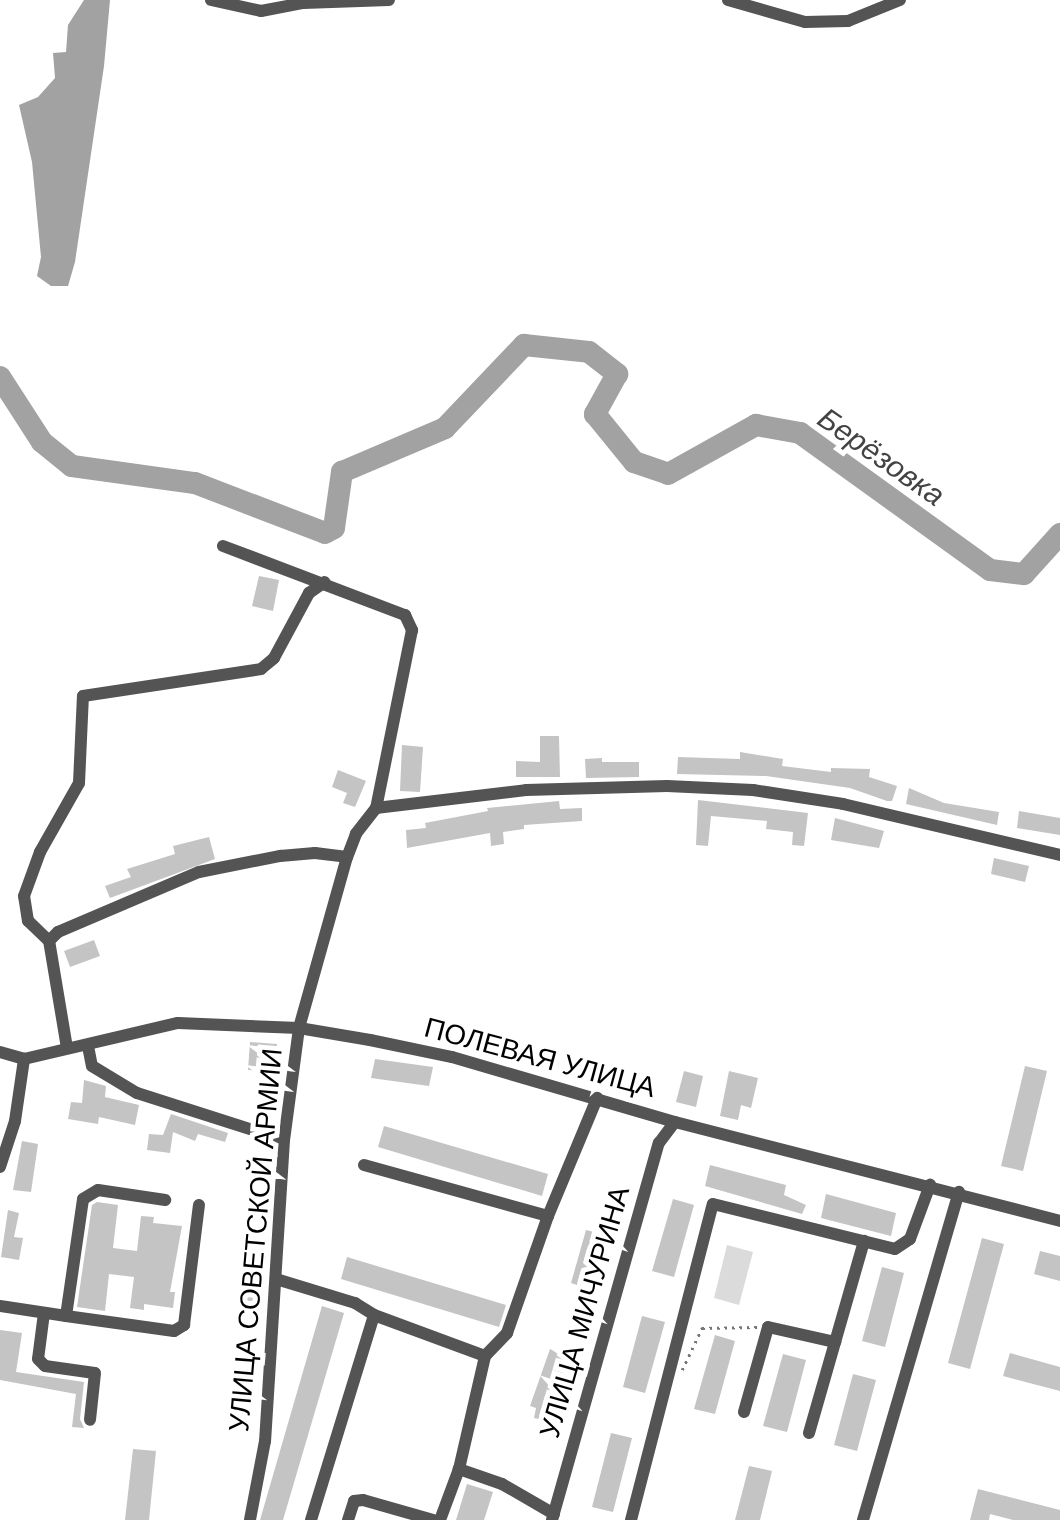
<!DOCTYPE html>
<html>
<head>
<meta charset="utf-8">
<style>
  body { margin:0 }
  #map { position:relative; width:1060px; height:1520px; overflow:hidden; background:#fff; font-family:Helvetica,sans-serif }
  div>[style] { position:absolute }
  .green>* { inset:0; background:#dbdbdb }
  .water>* { inset:0; background:#a2a2a2 }
  .river>* { height:22px; margin:-11px; padding:0 11px; transform-origin:11px; border-radius:11px; background:#a2a2a2 }
  .building>* { inset:0; background:#c4c4c4 }
  .path>* { height:2.5px; margin-top:-1.25px; transform-origin:0; background:repeating-linear-gradient(90deg,#767676 0 2.5px,transparent 0 7.5px) }
  .minor>* { height:12px; margin:-6px; padding:0 6px; transform-origin:6px; border-radius:6px; background:#545454 }
  span { translate:-50% -50%; white-space:nowrap; text-align:center; line-height:1.15; -webkit-text-stroke:10px #fff; paint-order:stroke }
  .street-label { font-size:28px; color:#000 }
  .water-label { font-size:30px; color:#434343; font-style:italic }
</style>
</head>
<body>
<div id="map">
  <div class="green">
    <div style="clip-path:polygon(727px 1245px,753px 1252px,739px 1305px,714px 1298px)"></div>
  </div>
  <div class="water">
    <div style="clip-path:polygon(84px 0,110px 0,104px 66px,75px 262px,68px 286px,51px 286px,37px 276px,41px 257px,32px 162px,19px 105px,38px 97px,55px 78px,53px 53px,66px 52px,68px 25px)"></div>
  </div>
  <div class="river">
    <div style="left:0;top:377px;width:77px;rotate:57.1deg"></div>
    <div style="left:42px;top:442px;width:38px;rotate:39deg"></div>
    <div style="left:72px;top:466px;width:124px;rotate:7.9deg"></div>
    <div style="left:195px;top:483px;width:139px;rotate:21deg"></div>
    <div style="left:325px;top:533px;width:10px;rotate:-29deg"></div>
    <div style="left:334px;top:528px;width:57px;rotate:-81.9deg"></div>
    <div style="left:342px;top:472px;width:112px;rotate:-23.1deg"></div>
    <div style="left:445px;top:428px;width:115px;rotate:-46.4deg"></div>
    <div style="left:524px;top:345px;width:65px;rotate:6.1deg"></div>
    <div style="left:589px;top:352px;width:36px;rotate:38deg"></div>
    <div style="left:617px;top:374px;width:46px;rotate:118.8deg"></div>
    <div style="left:595px;top:414px;width:62px;rotate:50.9deg"></div>
    <div style="left:634px;top:462px;width:36px;rotate:19deg"></div>
    <div style="left:668px;top:474px;width:101px;rotate:-29.1deg"></div>
    <div style="left:756px;top:425px;width:45px;rotate:10.3deg"></div>
    <div style="left:800px;top:433px;width:234px;rotate:35.8deg"></div>
    <div style="left:990px;top:570px;width:34px;rotate:7deg"></div>
    <div style="left:1024px;top:574px;width:54px;rotate:-48deg"></div>
  </div>
  <div class="building">
    <div style="clip-path:polygon(259px 576px,279px 580px,273px 611px,252px 606px)"></div>
    <div style="clip-path:polygon(540px 736px,559px 736px,560px 777px,516px 777px,516px 761px,540px 762px)"></div>
    <div style="clip-path:polygon(402px 745px,423px 747px,420px 792px,400px 791px)"></div>
    <div style="clip-path:polygon(740px 752px,783px 759px,782px 766px,831px 772px,831px 768px,870px 769px,869px 777px,897px 786px,892px 801px,887px 801px,850px 788px,766px 776px,677px 774px,678px 757px,740px 759px)"></div>
    <div style="clip-path:polygon(602px 758px,602px 762px,639px 762px,639px 777px,586px 778px,585px 759px)"></div>
    <div style="clip-path:polygon(338px 770px,366px 781px,355px 807px,343px 803px,347px 793px,332px 787px)"></div>
    <div style="clip-path:polygon(909px 788px,944px 803px,999px 812px,997px 825px,906px 804px)"></div>
    <div style="clip-path:polygon(698px 800px,808px 813px,804px 846px,792px 845px,793px 832px,766px 829px,767px 821px,711px 816px,708px 846px,696px 845px)"></div>
    <div style="clip-path:polygon(559px 801px,560px 809px,582px 808px,582px 821px,524px 825px,524px 829px,503px 832px,504px 844px,491px 846px,490px 833px,407px 848px,406px 830px,426px 828px,425px 823px,488px 811px,487px 808px)"></div>
    <div style="clip-path:polygon(1019px 811px,1060px 818px,1060px 835px,1017px 828px)"></div>
    <div style="clip-path:polygon(835px 818px,884px 831px,879px 848px,831px 840px)"></div>
    <div style="clip-path:polygon(209px 837px,215px 859px,110px 898px,105px 886px,131px 877px,127px 869px,175px 854px,173px 846px)"></div>
    <div style="clip-path:polygon(994px 858px,1029px 866px,1025px 882px,991px 874px)"></div>
    <div style="clip-path:polygon(94px 940px,100px 956px,70px 967px,64px 951px)"></div>
    <div style="clip-path:polygon(496px 1038px,511px 1040px,510px 1046px,560px 1050px,558px 1066px,495px 1054px)"></div>
    <div style="clip-path:polygon(250px 1042px,277px 1044px,274px 1072px,248px 1070px)"></div>
    <div style="clip-path:polygon(375px 1059px,433px 1067px,429px 1086px,371px 1078px)"></div>
    <div style="clip-path:polygon(1025px 1066px,1047px 1071px,1023px 1171px,1001px 1166px)"></div>
    <div style="clip-path:polygon(684px 1071px,703px 1076px,696px 1107px,676px 1102px)"></div>
    <div style="clip-path:polygon(729px 1071px,758px 1078px,751px 1108px,741px 1105px,738px 1120px,720px 1116px)"></div>
    <div style="clip-path:polygon(84px 1080px,106px 1086px,105px 1097px,139px 1105px,135px 1125px,99px 1117px,98px 1124px,68px 1119px,71px 1102px,82px 1103px)"></div>
    <div style="clip-path:polygon(171px 1114px,228px 1133px,225px 1142px,198px 1134px,195px 1141px,173px 1132px,170px 1153px,147px 1150px,149px 1134px,163px 1135px)"></div>
    <div style="clip-path:polygon(384px 1126px,548px 1174px,542px 1196px,378px 1147px)"></div>
    <div style="clip-path:polygon(22px 1141px,38px 1144px,31px 1192px,13px 1190px)"></div>
    <div style="clip-path:polygon(710px 1165px,786px 1185px,784px 1195px,806px 1205px,802px 1214px,705px 1186px)"></div>
    <div style="clip-path:polygon(826px 1194px,896px 1213px,891px 1236px,821px 1218px)"></div>
    <div style="clip-path:polygon(673px 1199px,694px 1205px,674px 1277px,652px 1271px)"></div>
    <div style="clip-path:polygon(97px 1202px,118px 1205px,113px 1248px,137px 1251px,141px 1216px,154px 1217px,153px 1223px,182px 1226px,170px 1292px,175px 1292px,173px 1308px,144px 1304px,144px 1310px,130px 1308px,134px 1277px,109px 1274px,105px 1311px,77px 1307px,92px 1205px)"></div>
    <div style="clip-path:polygon(8px 1210px,19px 1213px,14px 1237px,23px 1238px,19px 1260px,1px 1257px)"></div>
    <div style="clip-path:polygon(586px 1230px,602px 1234px,586px 1288px,571px 1283px)"></div>
    <div style="clip-path:polygon(982px 1238px,1004px 1244px,970px 1369px,948px 1363px)"></div>
    <div style="clip-path:polygon(1040px 1251px,1060px 1256px,1060px 1281px,1034px 1274px)"></div>
    <div style="clip-path:polygon(242px 1256px,260px 1257px,259px 1309px,241px 1307px)"></div>
    <div style="clip-path:polygon(347px 1257px,506px 1305px,499px 1327px,341px 1279px)"></div>
    <div style="clip-path:polygon(882px 1267px,904px 1273px,885px 1347px,862px 1341px)"></div>
    <div style="clip-path:polygon(322px 1306px,344px 1313px,283px 1520px,260px 1520px)"></div>
    <div style="clip-path:polygon(642px 1316px,665px 1322px,645px 1393px,623px 1387px)"></div>
    <div style="clip-path:polygon(0 1330px,22px 1333px,16px 1372px,84px 1382px,80px 1419px,84px 1428px,72px 1427px,76px 1394px,0 1380px)"></div>
    <div style="clip-path:polygon(715px 1335px,735px 1341px,715px 1414px,694px 1409px)"></div>
    <div style="clip-path:polygon(550px 1349px,567px 1354px,553px 1422px,534px 1418px,536px 1408px,530px 1406px)"></div>
    <div style="clip-path:polygon(1010px 1353px,1060px 1367px,1060px 1391px,1003px 1376px)"></div>
    <div style="clip-path:polygon(783px 1354px,806px 1360px,787px 1432px,763px 1426px)"></div>
    <div style="clip-path:polygon(853px 1374px,876px 1380px,857px 1451px,834px 1445px)"></div>
    <div style="clip-path:polygon(611px 1433px,632px 1438px,613px 1512px,592px 1507px)"></div>
    <div style="clip-path:polygon(133px 1449px,156px 1451px,149px 1520px,125px 1520px)"></div>
    <div style="clip-path:polygon(749px 1466px,772px 1471px,760px 1520px,735px 1520px)"></div>
    <div style="clip-path:polygon(467px 1484px,493px 1492px,484px 1520px,456px 1520px)"></div>
    <div style="clip-path:polygon(978px 1489px,1060px 1510px,1060px 1520px,1013px 1520px,990px 1514px,989px 1520px,970px 1520px)"></div>
  </div>
  <div class="path">
    <div style="left:682px;top:1370px;width:47px;rotate:-64.5deg"></div>
    <div style="left:702px;top:1328px;width:55px;rotate:-1deg"></div>
  </div>
  <div class="minor">
    <div style="left:211px;top:0;width:51px;rotate:12.4deg"></div>
    <div style="left:261px;top:11px;width:43px;rotate:-10.8deg"></div>
    <div style="left:303px;top:3px;width:86px;rotate:-2deg"></div>
    <div style="left:728px;top:0;width:80px;rotate:15.9deg"></div>
    <div style="left:805px;top:22px;width:43px;rotate:-1.3deg"></div>
    <div style="left:848px;top:21px;width:56px;rotate:-22deg"></div>
    <div style="left:223px;top:546px;width:195px;rotate:20.8deg"></div>
    <div style="left:405px;top:615px;width:17px;rotate:65deg"></div>
    <div style="left:412px;top:630px;width:182px;rotate:101.4deg"></div>
    <div style="left:376px;top:808px;width:33px;rotate:128deg"></div>
    <div style="left:356px;top:834px;width:25px;rotate:111deg"></div>
    <div style="left:347px;top:857px;width:178px;rotate:105.7deg"></div>
    <div style="left:299px;top:1028px;width:113px;rotate:97.6deg"></div>
    <div style="left:284px;top:1140px;width:302px;rotate:93.6deg"></div>
    <div style="left:265px;top:1441px;width:80px;rotate:100.8deg"></div>
    <div style="left:376px;top:808px;width:151px;rotate:-6.8deg"></div>
    <div style="left:526px;top:790px;width:141px;rotate:-1.6deg"></div>
    <div style="left:667px;top:786px;width:86px;rotate:2.7deg"></div>
    <div style="left:753px;top:790px;width:91px;rotate:8.8deg"></div>
    <div style="left:843px;top:804px;width:223px;rotate:13.2deg"></div>
    <div style="left:49px;top:941px;width:29px;rotate:-136deg"></div>
    <div style="left:28px;top:921px;width:25px;rotate:-99deg"></div>
    <div style="left:24px;top:896px;width:47px;rotate:-70deg"></div>
    <div style="left:40px;top:852px;width:79px;rotate:-60.5deg"></div>
    <div style="left:79px;top:783px;width:87px;rotate:-87.4deg"></div>
    <div style="left:83px;top:696px;width:180px;rotate:-8.6deg"></div>
    <div style="left:261px;top:669px;width:17px;rotate:-40deg"></div>
    <div style="left:274px;top:658px;width:74px;rotate:-61.7deg"></div>
    <div style="left:309px;top:593px;width:19px;rotate:-35deg"></div>
    <div style="left:88px;top:1046px;width:20px;rotate:79deg"></div>
    <div style="left:92px;top:1066px;width:52px;rotate:31deg"></div>
    <div style="left:137px;top:1093px;width:154px;rotate:17.7deg"></div>
    <div style="left:67px;top:1048px;width:109px;rotate:-99.5deg"></div>
    <div style="left:49px;top:941px;width:13px;rotate:-45deg"></div>
    <div style="left:58px;top:932px;width:153px;rotate:-23.1deg"></div>
    <div style="left:199px;top:872px;width:83px;rotate:-11.2deg"></div>
    <div style="left:280px;top:856px;width:35px;rotate:-5deg"></div>
    <div style="left:315px;top:853px;width:32px;rotate:7deg"></div>
    <div style="left:0;top:1052px;width:25px;rotate:16deg"></div>
    <div style="left:24px;top:1059px;width:158px;rotate:-13.2deg"></div>
    <div style="left:178px;top:1023px;width:121px;rotate:2.4deg"></div>
    <div style="left:299px;top:1028px;width:72px;rotate:9.6deg"></div>
    <div style="left:370px;top:1040px;width:84px;rotate:11.7deg"></div>
    <div style="left:452px;top:1057px;width:232px;rotate:16.3deg"></div>
    <div style="left:675px;top:1122px;width:398px;rotate:14.4deg"></div>
    <div style="left:364px;top:1165px;width:191px;rotate:15.5deg"></div>
    <div style="left:0;top:1167px;width:48px;rotate:-71.9deg"></div>
    <div style="left:15px;top:1121px;width:63px;rotate:-81.7deg"></div>
    <div style="left:276px;top:1279px;width:83px;rotate:16.9deg"></div>
    <div style="left:355px;top:1303px;width:22px;rotate:32deg"></div>
    <div style="left:374px;top:1315px;width:118px;rotate:20.3deg"></div>
    <div style="left:0;top:1306px;width:67px;rotate:8.6deg"></div>
    <div style="left:66px;top:1316px;width:118px;rotate:-81.7deg"></div>
    <div style="left:83px;top:1199px;width:17px;rotate:-31deg"></div>
    <div style="left:98px;top:1190px;width:68px;rotate:8.5deg"></div>
    <div style="left:44px;top:1313px;width:46px;rotate:97.4deg"></div>
    <div style="left:38px;top:1359px;width:10px;rotate:45deg"></div>
    <div style="left:45px;top:1366px;width:50px;rotate:8deg"></div>
    <div style="left:95px;top:1373px;width:47px;rotate:96.1deg"></div>
    <div style="left:66px;top:1316px;width:109px;rotate:7.9deg"></div>
    <div style="left:174px;top:1331px;width:12px;rotate:-31deg"></div>
    <div style="left:184px;top:1325px;width:121px;rotate:-82.9deg"></div>
    <div style="left:744px;top:1412px;width:88px;rotate:-74.2deg"></div>
    <div style="left:768px;top:1327px;width:69px;rotate:12.6deg"></div>
    <div style="left:809px;top:1433px;width:200px;rotate:-74deg"></div>
    <div style="left:554px;top:1514px;width:60px;rotate:-150deg"></div>
    <div style="left:502px;top:1484px;width:46px;rotate:-160.8deg"></div>
    <div style="left:459px;top:1469px;width:116px;rotate:-77deg"></div>
    <div style="left:485px;top:1356px;width:32px;rotate:-46deg"></div>
    <div style="left:507px;top:1333px;width:124px;rotate:-70.7deg"></div>
    <div style="left:548px;top:1216px;width:128px;rotate:-67.4deg"></div>
    <div style="left:311px;top:1520px;width:214px;rotate:-72.9deg"></div>
    <div style="left:348px;top:1520px;width:20px;rotate:-72deg"></div>
    <div style="left:354px;top:1501px;width:9px;rotate:-6deg"></div>
    <div style="left:363px;top:1500px;width:73px;rotate:15.9deg"></div>
    <div style="left:440px;top:1520px;width:54px;rotate:-69.6deg"></div>
    <div style="left:552px;top:1520px;width:392px;rotate:-74.2deg"></div>
    <div style="left:659px;top:1143px;width:26px;rotate:-53deg"></div>
    <div style="left:631px;top:1520px;width:326px;rotate:-75.5deg"></div>
    <div style="left:713px;top:1204px;width:187px;rotate:13.9deg"></div>
    <div style="left:895px;top:1249px;width:18px;rotate:-34deg"></div>
    <div style="left:910px;top:1239px;width:58px;rotate:-69.7deg"></div>
    <div style="left:863px;top:1520px;width:342px;rotate:-73.7deg"></div>
  </div>
  <div class="street-label">
    <span style="left:540px;top:1058px;rotate:15deg">ПОЛЕВАЯ УЛИЦА</span>
    <span style="left:256px;top:1240px;rotate:-85deg">УЛИЦА СОВЕТСКОЙ АРМИИ</span>
    <span style="left:585px;top:1312px;rotate:-74deg">УЛИЦА МИЧУРИНА</span>
  </div>
  <div class="water-label">
    <span style="left:881px;top:457px;rotate:35deg">Берёзовка</span>
  </div>
</div>
</body>
</html>
